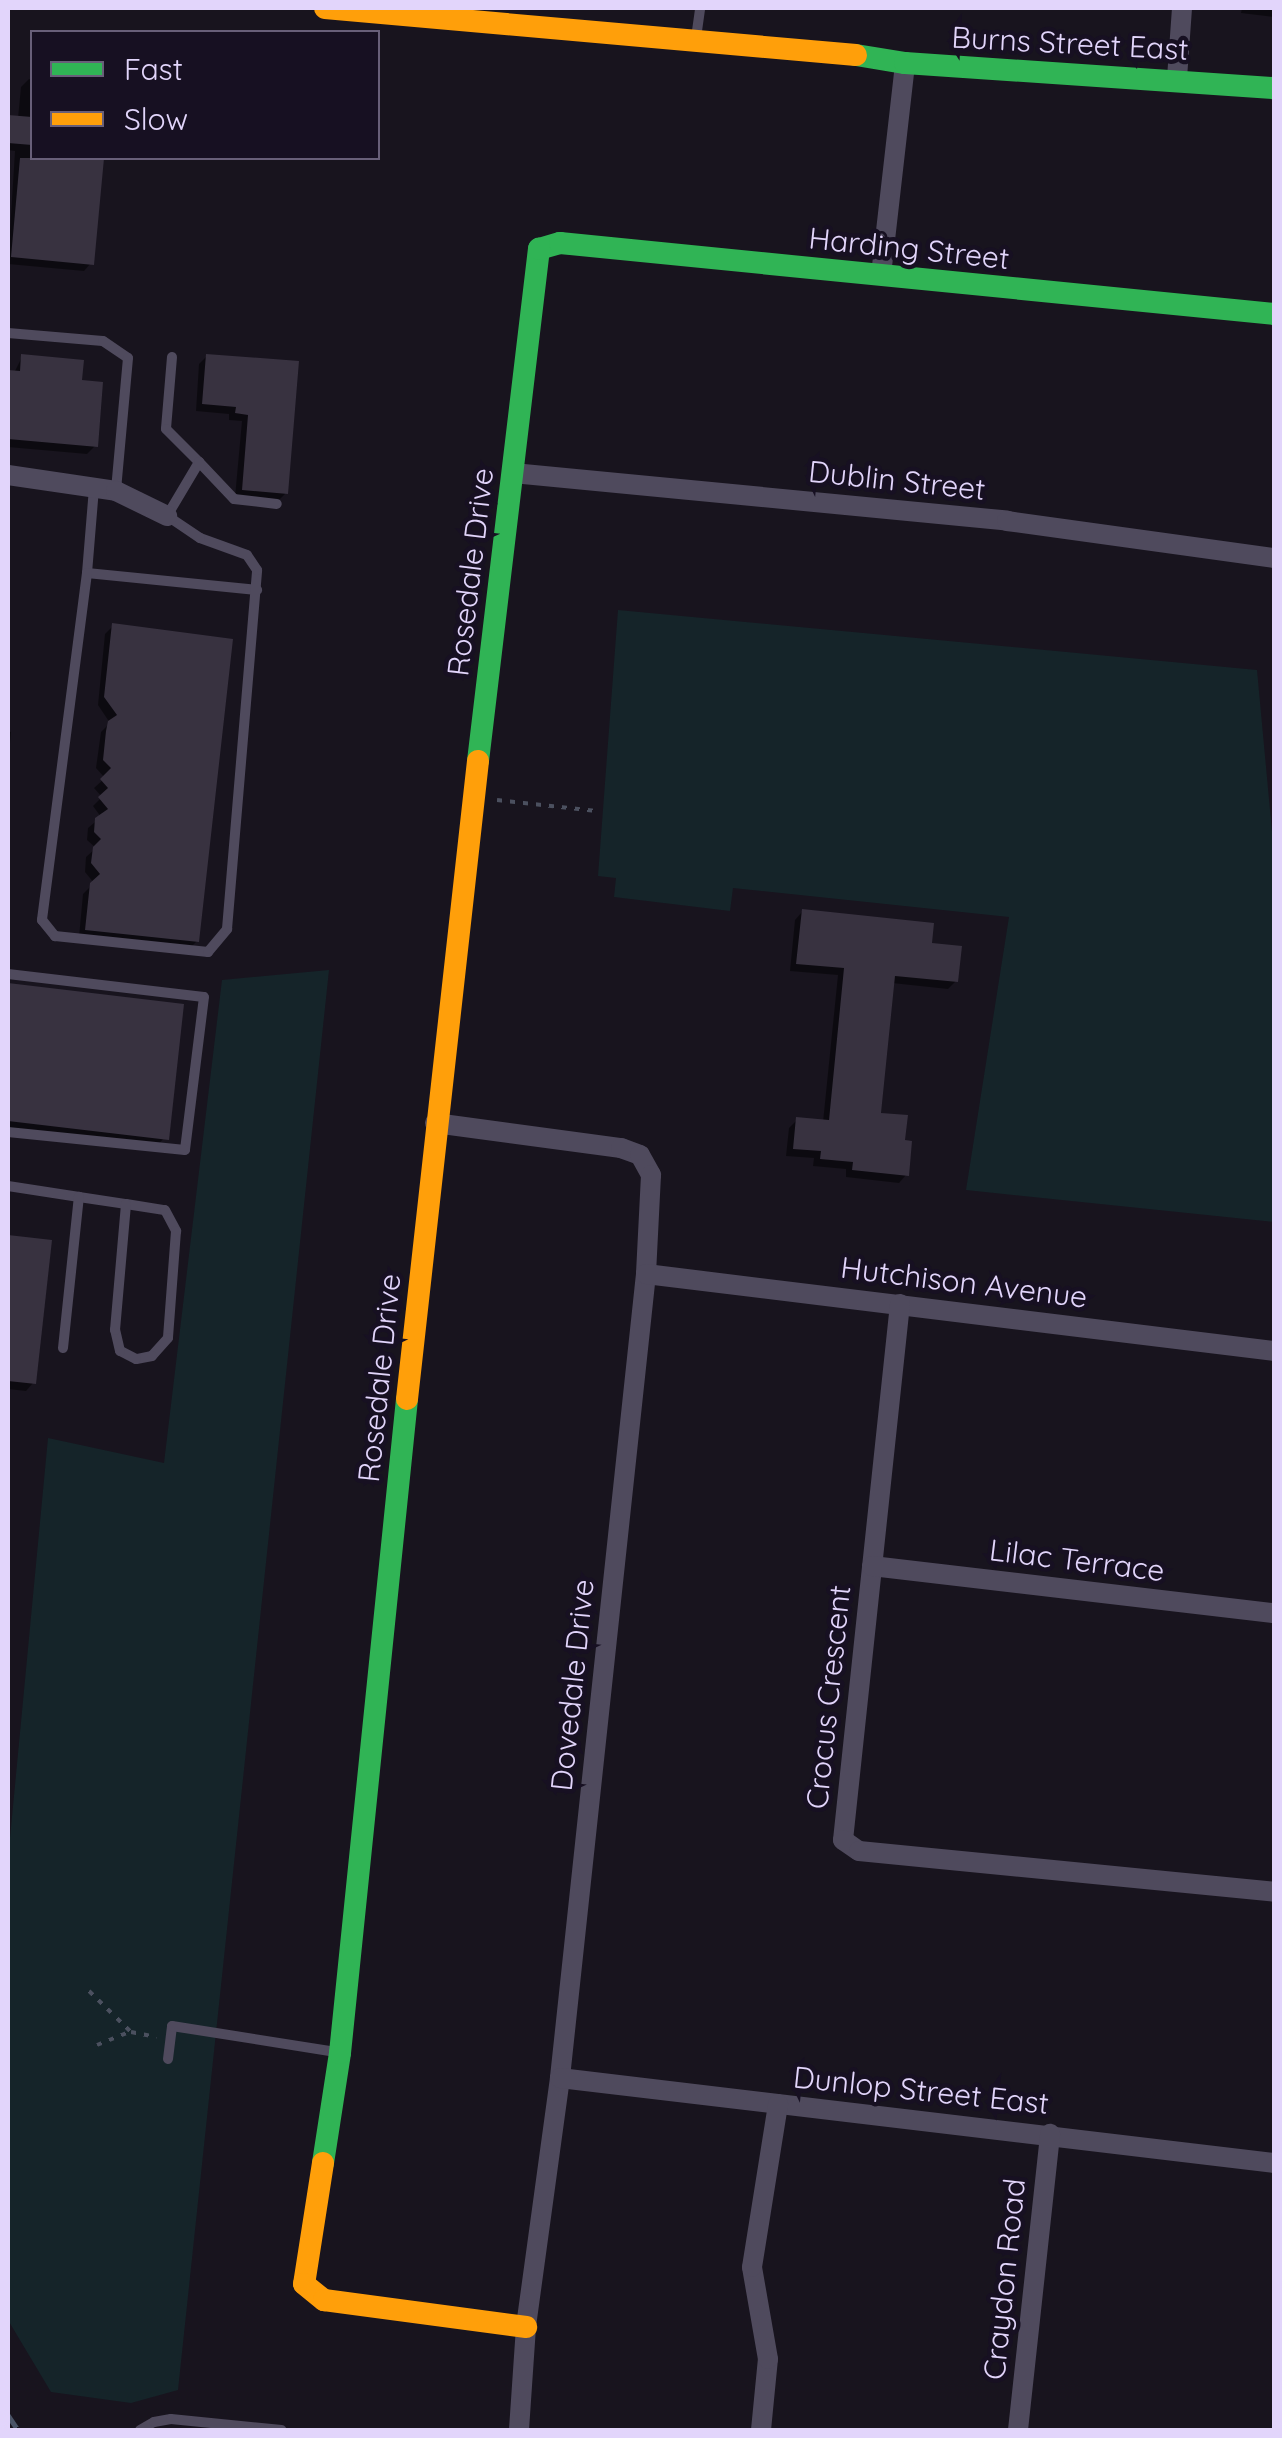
<!DOCTYPE html>
<html>
<head>
<meta charset="utf-8">
<style>
  body { margin:0 }
  #map { position:relative; width:1282px; height:2438px; overflow:hidden; background:#18141e; font-family:Quicksand,sans-serif }
  div>[style] { position:absolute }
  .green>* { inset:0; background:#152429 }
  .shadow>* { inset:0; background:#0007 }
  .building>* { inset:0; background:#383240 }
  .path>* { height:4px; margin-top:-2px; transform-origin:0; background:repeating-linear-gradient(90deg,#4b505f 0 5px,transparent 0 13px) }
  .lane>* { height:10px; margin:-5px; padding:0 5px; transform-origin:5px; border-radius:5px; background:#4f4a5d }
  .street>* { height:20px; margin:-10px; padding:0 10px; transform-origin:10px; border-radius:10px; background:#4f4a5d }
  .fast>* { height:22px; margin:-11px; padding:0 11px; transform-origin:11px; border-radius:11px; background:#30b455 }
  .slow>* { height:22px; margin:-11px; padding:0 11px; transform-origin:11px; border-radius:11px; background:#ff9f0a }
  .rail>* { height:5px; margin-top:-2.5px; transform-origin:0; background:repeating-linear-gradient(90deg,#4a5467 0 15px,transparent 0 27px) }
  span { translate:-50% -50%; white-space:nowrap; text-align:center; line-height:1.15; -webkit-text-stroke:9px #171022; paint-order:stroke }
  .street-label { font-size:30px; color:#e2d5fb }
  .frame { position:absolute; inset:0; border:10px solid #e2d5fb; pointer-events:none }
  .legend { position:absolute; left:30px; top:30px; width:350px; height:130px; box-sizing:border-box; background:#171022; border:2px solid #685f79; margin:0; padding:12px 18px; list-style:none; font-size:30px; color:#e2d5fb }
  .legend li { display:flex; align-items:center; gap:20px; height:50px }
  .legend b { width:50px; border:2px solid #685f79 }
</style>
</head>
<body>
<div id="map">
  <div class="green">
    <div style="clip-path:polygon(618px 610px,1257px 670px,1274px 853px,1274px 1222px,966px 1190px,1009px 917px,733px 888px,730px 911px,614px 897px,616px 878px,598px 876px)"></div>
    <div style="clip-path:polygon(329px 970px,178px 2390px,131px 2403px,51px 2392px,8px 2320px,8px 1859px,48px 1438px,164px 1463px,222px 980px)"></div>
  </div>
  <div class="shadow">
    <div style="clip-path:polygon(1242px 8px,1274px 8px,1274px 17px,1241px 13px)"></div>
    <div style="clip-path:polygon(29px 79px,32px 80px,32px 158px,101px 158px,91px 263px,84px 271px,8px 264px,15px 151px,8px 150px,8px 119px,18px 118px,21px 87px)"></div>
    <div style="clip-path:polygon(207px 356px,296px 364px,286px 493px,278px 501px,235px 497px,242px 421px,229px 420px,229px 414px,196px 411px,199px 364px)"></div>
    <div style="clip-path:polygon(22px 357px,79px 382px,95px 446px,87px 454px,8px 447px,8px 373px,14px 373px)"></div>
    <div style="clip-path:polygon(113px 626px,197px 941px,189px 949px,79px 937px,83px 894px,94px 883px,85px 872px,86px 857px,96px 848px,87px 840px,88px 828px,101px 817px,93px 806px,102px 797px,94px 788px,105px 778px,96px 768px,101px 732px,110px 723px,98px 705px,105px 634px)"></div>
    <div style="clip-path:polygon(8px 731px,11px 732px,8px 763px)"></div>
    <div style="clip-path:polygon(802px 912px,929px 945px,956px 981px,948px 989px,892px 983px,879px 1115px,903px 1142px,906px 1175px,899px 1183px,846px 1177px,846px 1169px,813px 1166px,814px 1158px,786px 1156px,789px 1128px,797px 1120px,823px 1122px,838px 975px,790px 971px,795px 920px)"></div>
    <div style="clip-path:polygon(8px 985px,181px 1006px,164px 1138px,157px 1146px,8px 1129px)"></div>
    <div style="clip-path:polygon(8px 1237px,49px 1242px,33px 1383px,26px 1391px,8px 1389px)"></div>
  </div>
  <div class="building">
    <div style="clip-path:polygon(8px 115px,32px 117px,32px 145px,8px 143px)"></div>
    <div style="clip-path:polygon(20px 158px,104px 158px,94px 265px,11px 257px)"></div>
    <div style="clip-path:polygon(21px 354px,84px 360px,82px 380px,103px 382px,98px 447px,8px 439px,8px 370px,20px 371px)"></div>
    <div style="clip-path:polygon(206px 354px,299px 361px,288px 494px,242px 490px,248px 415px,235px 413px,236px 407px,202px 404px)"></div>
    <div style="clip-path:polygon(112px 623px,233px 639px,199px 942px,85px 930px,90px 883px,100px 874px,91px 863px,93px 847px,101px 839px,94px 832px,95px 818px,108px 809px,98px 797px,108px 788px,100px 779px,111px 768px,103px 760px,106px 731px,108px 721px,117px 715px,104px 697px)"></div>
    <div style="clip-path:polygon(802px 909px,934px 923px,932px 943px,962px 946px,958px 982px,895px 976px,881px 1113px,908px 1115px,905px 1140px,912px 1141px,909px 1176px,852px 1170px,853px 1162px,820px 1159px,821px 1151px,793px 1149px,796px 1117px,829px 1120px,844px 968px,796px 964px)"></div>
    <div style="clip-path:polygon(8px 983px,184px 1004px,169px 1140px,8px 1121px)"></div>
    <div style="clip-path:polygon(8px 1235px,52px 1240px,36px 1384px,8px 1381px)"></div>
  </div>
  <div class="path">
    <div style="left:497px;top:800px;width:100px;rotate:6.3deg"></div>
    <div style="left:89px;top:1991px;width:59px;rotate:44.3deg"></div>
    <div style="left:131px;top:2032px;width:26px;rotate:11deg"></div>
    <div style="left:97px;top:2045px;width:35px;rotate:-22deg"></div>
  </div>
  <div class="lane">
    <div style="left:696px;top:38px;width:30px;rotate:-82deg"></div>
    <div style="left:8px;top:333px;width:95px;rotate:4.8deg"></div>
    <div style="left:103px;top:341px;width:30px;rotate:34deg"></div>
    <div style="left:128px;top:358px;width:133px;rotate:95.2deg"></div>
    <div style="left:172px;top:357px;width:72px;rotate:94.8deg"></div>
    <div style="left:166px;top:429px;width:47px;rotate:45deg"></div>
    <div style="left:94px;top:488px;width:85px;rotate:94.7deg"></div>
    <div style="left:87px;top:573px;width:171px;rotate:5.7deg"></div>
    <div style="left:87px;top:573px;width:350px;rotate:97.4deg"></div>
    <div style="left:42px;top:920px;width:21px;rotate:51deg"></div>
    <div style="left:55px;top:936px;width:154px;rotate:6deg"></div>
    <div style="left:208px;top:952px;width:30px;rotate:-50deg"></div>
    <div style="left:227px;top:929px;width:360px;rotate:-85.2deg"></div>
    <div style="left:257px;top:570px;width:18px;rotate:-124deg"></div>
    <div style="left:247px;top:555px;width:50px;rotate:-160.1deg"></div>
    <div style="left:200px;top:538px;width:40px;rotate:-146deg"></div>
    <div style="left:167px;top:516px;width:63px;rotate:-59.3deg"></div>
    <div style="left:199px;top:462px;width:51px;rotate:46.6deg"></div>
    <div style="left:234px;top:499px;width:43px;rotate:6.6deg"></div>
    <div style="left:8px;top:974px;width:197px;rotate:6.7deg"></div>
    <div style="left:204px;top:997px;width:154px;rotate:97.1deg"></div>
    <div style="left:185px;top:1150px;width:178px;rotate:-174.2deg"></div>
    <div style="left:8px;top:1186px;width:72px;rotate:8.8deg"></div>
    <div style="left:79px;top:1197px;width:48px;rotate:8.5deg"></div>
    <div style="left:126px;top:1204px;width:39px;rotate:9deg"></div>
    <div style="left:165px;top:1210px;width:24px;rotate:62deg"></div>
    <div style="left:176px;top:1231px;width:107px;rotate:94.3deg"></div>
    <div style="left:168px;top:1338px;width:24px;rotate:132deg"></div>
    <div style="left:152px;top:1356px;width:16px;rotate:169deg"></div>
    <div style="left:136px;top:1359px;width:18px;rotate:-153deg"></div>
    <div style="left:120px;top:1351px;width:22px;rotate:-103deg"></div>
    <div style="left:115px;top:1330px;width:126px;rotate:-85deg"></div>
    <div style="left:63px;top:1348px;width:152px;rotate:-84deg"></div>
    <div style="left:168px;top:2059px;width:33px;rotate:-83deg"></div>
    <div style="left:172px;top:2026px;width:166px;rotate:9deg"></div>
    <div style="left:140px;top:2430px;width:16px;rotate:-30deg"></div>
    <div style="left:154px;top:2422px;width:17px;rotate:-10deg"></div>
    <div style="left:171px;top:2419px;width:111px;rotate:5.7deg"></div>
  </div>
  <div class="street">
    <div style="left:1177px;top:78px;width:70px;rotate:-85.9deg"></div>
    <div style="left:881px;top:275px;width:213px;rotate:-83.5deg"></div>
    <div style="left:513px;top:473px;width:496px;rotate:5.5deg"></div>
    <div style="left:1007px;top:521px;width:270px;rotate:7.9deg"></div>
    <div style="left:8px;top:475px;width:109px;rotate:8.4deg"></div>
    <div style="left:116px;top:491px;width:57px;rotate:26.1deg"></div>
    <div style="left:435px;top:1123px;width:188px;rotate:7.7deg"></div>
    <div style="left:621px;top:1148px;width:20px;rotate:20deg"></div>
    <div style="left:640px;top:1155px;width:23px;rotate:61deg"></div>
    <div style="left:651px;top:1175px;width:99px;rotate:92.9deg"></div>
    <div style="left:646px;top:1274px;width:809px;rotate:96.11deg"></div>
    <div style="left:560px;top:2078px;width:251px;rotate:97.8deg"></div>
    <div style="left:526px;top:2327px;width:103px;rotate:93.9deg"></div>
    <div style="left:646px;top:1274px;width:633px;rotate:6.99deg"></div>
    <div style="left:900px;top:1304px;width:539px;rotate:96.07deg"></div>
    <div style="left:843px;top:1840px;width:19px;rotate:35deg"></div>
    <div style="left:859px;top:1851px;width:417px;rotate:5.6deg"></div>
    <div style="left:872px;top:1566px;width:405px;rotate:6.7deg"></div>
    <div style="left:560px;top:2078px;width:719px;rotate:6.79deg"></div>
    <div style="left:761px;top:2430px;width:71px;rotate:-84.4deg"></div>
    <div style="left:768px;top:2359px;width:93px;rotate:-99.9deg"></div>
    <div style="left:752px;top:2267px;width:165px;rotate:-80.9deg"></div>
    <div style="left:1018px;top:2430px;width:298px;rotate:-83.8deg"></div>
  </div>
  <div class="fast">
    <div style="left:856px;top:55px;width:50px;rotate:9.3deg"></div>
    <div style="left:905px;top:63px;width:370px;rotate:3.9deg"></div>
    <div style="left:478px;top:761px;width:516px;rotate:-83.21deg"></div>
    <div style="left:539px;top:249px;width:22px;rotate:-16deg"></div>
    <div style="left:560px;top:243px;width:718px;rotate:5.68deg"></div>
    <div style="left:323px;top:2163px;width:111px;rotate:-81.2deg"></div>
    <div style="left:340px;top:2053px;width:657px;rotate:-84.15deg"></div>
  </div>
  <div class="slow">
    <div style="left:325px;top:8px;width:533px;rotate:5.06deg"></div>
    <div style="left:407px;top:1399px;width:642px;rotate:-83.65deg"></div>
    <div style="left:323px;top:2163px;width:122px;rotate:98.9deg"></div>
    <div style="left:304px;top:2284px;width:26px;rotate:39deg"></div>
    <div style="left:324px;top:2300px;width:204px;rotate:7.6deg"></div>
  </div>
  <div class="rail">
    <div style="left:8px;top:2415px;width:18px;rotate:56deg"></div>
  </div>
  <div class="street-label">
    <span style="left:1070px;top:43px;rotate:3deg">Burns Street East</span>
    <span style="left:909px;top:248px;rotate:6deg">Harding Street</span>
    <span style="left:897px;top:480px;rotate:6deg">Dublin Street</span>
    <span style="left:470px;top:572px;rotate:-83deg">Rosedale Drive</span>
    <span style="left:964px;top:1282px;rotate:7deg">Hutchison Avenue</span>
    <span style="left:379px;top:1378px;rotate:-84deg">Rosedale Drive</span>
    <span style="left:1077px;top:1560px;rotate:7deg">Lilac Terrace</span>
    <span style="left:572px;top:1685px;rotate:-84deg">Dovedale Drive</span>
    <span style="left:828px;top:1697px;rotate:-84deg">Crocus Crescent</span>
    <span style="left:921px;top:2090px;rotate:6deg">Dunlop Street East</span>
    <span style="left:1004px;top:2279px;rotate:-84deg">Craydon Road</span>
  </div>
  <div class="frame"></div>
  <ul class="legend">
  <li><b style="height:12px;background:#30b455"></b>Fast</li>
  <li><b style="height:12px;background:#ff9f0a"></b>Slow</li>
  </ul>
</div>
</body>
</html>
